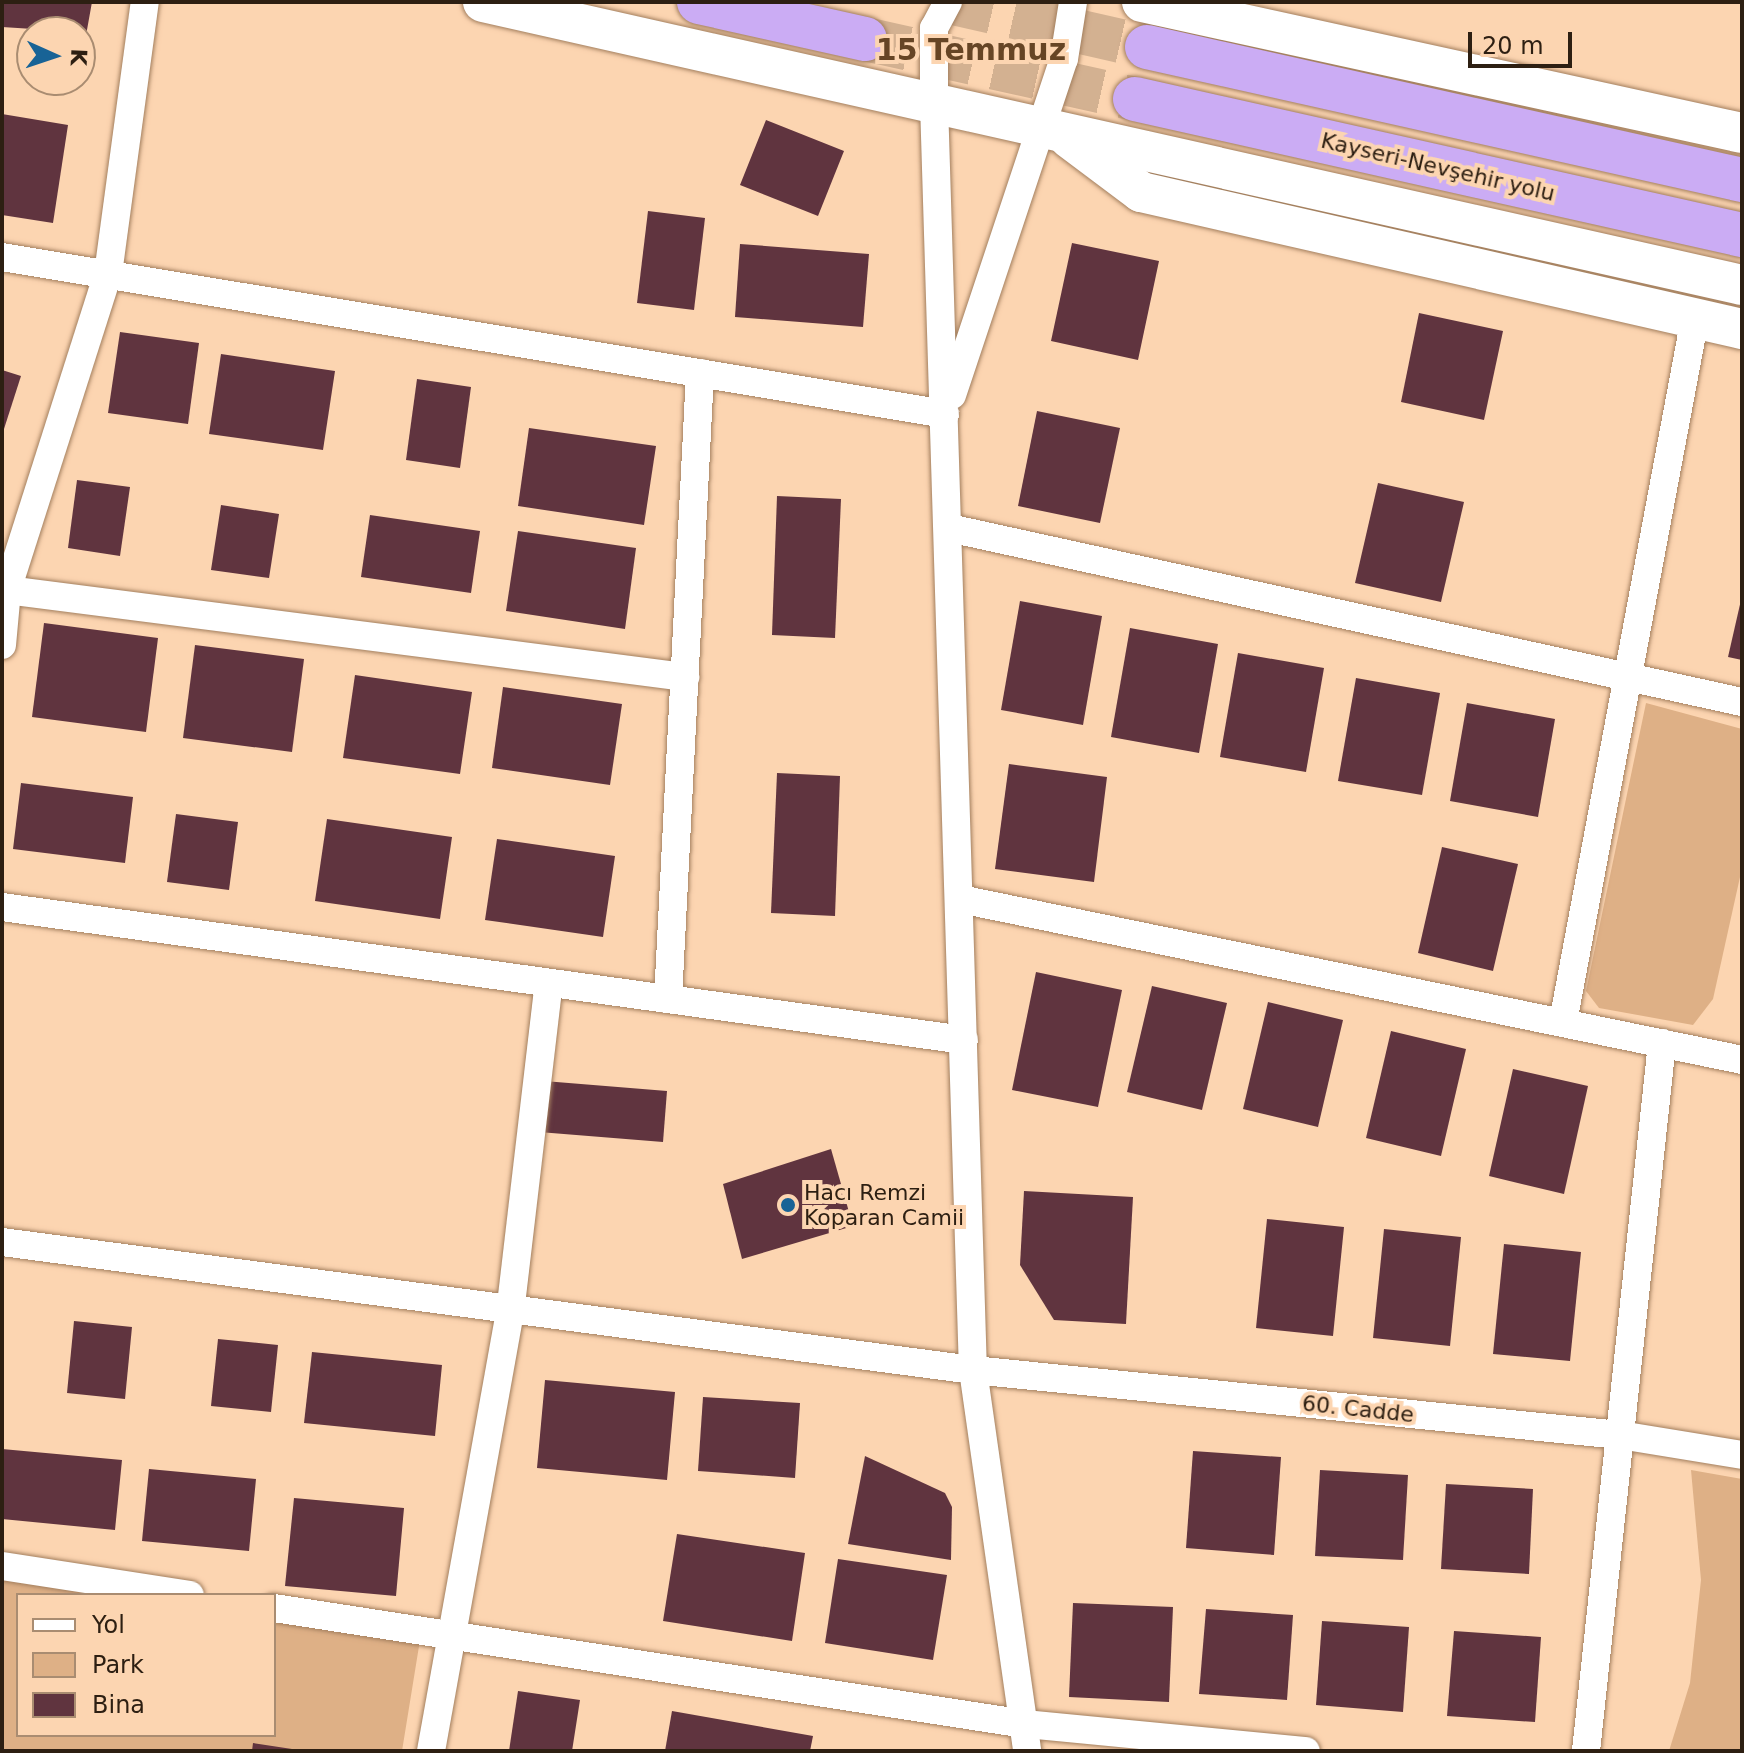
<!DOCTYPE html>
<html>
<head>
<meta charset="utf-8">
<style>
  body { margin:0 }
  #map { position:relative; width:1744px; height:1753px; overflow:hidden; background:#fcd5b1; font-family:"DejaVu Sans",sans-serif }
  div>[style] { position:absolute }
  .green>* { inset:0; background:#deb086 }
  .building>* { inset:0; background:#60343f }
  .highway-tunnel>* { height:44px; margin-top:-22px; transform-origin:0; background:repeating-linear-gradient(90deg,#d3b191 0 44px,transparent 0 66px) }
  .roads { filter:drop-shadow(0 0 2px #a37f5e) drop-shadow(0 0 2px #a37f5e) }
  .street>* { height:28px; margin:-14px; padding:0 14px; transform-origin:14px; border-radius:14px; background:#fff }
  .secondary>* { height:40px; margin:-20px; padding:0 20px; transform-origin:20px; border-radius:20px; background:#fff }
  .highway>* { height:44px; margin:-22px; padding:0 22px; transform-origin:22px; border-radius:22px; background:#cbacf4 }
  .dots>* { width:22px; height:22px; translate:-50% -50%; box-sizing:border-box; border:4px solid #fcd5b1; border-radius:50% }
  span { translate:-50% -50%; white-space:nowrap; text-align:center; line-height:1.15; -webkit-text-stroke:8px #fcd5b1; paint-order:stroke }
  .street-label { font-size:22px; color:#2d1f12 }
  .poi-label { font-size:22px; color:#2d1f12 }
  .left { translate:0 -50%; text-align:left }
  .district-label { font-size:30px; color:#664525; font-weight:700 }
  .frame { position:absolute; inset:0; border:4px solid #2d1f12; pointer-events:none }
  .legend { position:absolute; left:16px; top:1593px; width:260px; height:144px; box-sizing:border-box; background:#fcd5b1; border:2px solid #a98c71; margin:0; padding:10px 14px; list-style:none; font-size:24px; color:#2d1f12 }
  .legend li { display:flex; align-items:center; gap:16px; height:40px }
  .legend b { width:40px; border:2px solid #a98c71 }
  .north { position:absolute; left:16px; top:16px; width:80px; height:80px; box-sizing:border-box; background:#fcd5b1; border:2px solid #a98c71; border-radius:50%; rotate:93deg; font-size:22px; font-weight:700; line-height:32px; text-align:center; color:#2d1f12 }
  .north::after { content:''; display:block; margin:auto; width:28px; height:36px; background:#186396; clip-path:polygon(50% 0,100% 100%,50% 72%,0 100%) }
  .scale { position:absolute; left:1468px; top:32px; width:104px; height:36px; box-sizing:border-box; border:4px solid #2d1f12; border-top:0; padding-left:10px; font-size:24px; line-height:28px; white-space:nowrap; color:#2d1f12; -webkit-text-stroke:6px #fcd5b1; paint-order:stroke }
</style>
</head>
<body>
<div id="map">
  <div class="green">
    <div style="clip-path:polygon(1646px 703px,1742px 729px,1742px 868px,1713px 999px,1693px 1025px,1599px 1008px,1586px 991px)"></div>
    <div style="clip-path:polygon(1691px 1470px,1742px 1479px,1742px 1751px,1669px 1751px,1690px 1683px,1701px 1580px)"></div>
    <div style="clip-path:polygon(2px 1575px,131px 1595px,18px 1595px,18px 1735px,274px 1735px,274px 1617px,420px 1640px,402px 1751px,2px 1751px)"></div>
  </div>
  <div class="building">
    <div style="clip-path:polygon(2px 2px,92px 2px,85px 41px,80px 32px,2px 27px)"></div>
    <div style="clip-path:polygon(2px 114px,68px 125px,53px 223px,2px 215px)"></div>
    <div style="clip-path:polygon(766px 120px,844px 151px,818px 216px,740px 185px)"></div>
    <div style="clip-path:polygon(648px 211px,705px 218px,694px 310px,637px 303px)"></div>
    <div style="clip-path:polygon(1072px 243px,1159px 261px,1138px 360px,1051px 341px)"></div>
    <div style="clip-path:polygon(740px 244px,869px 254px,863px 327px,735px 317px)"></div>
    <div style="clip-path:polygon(1419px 313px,1503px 331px,1484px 420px,1401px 402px)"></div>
    <div style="clip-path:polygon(120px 332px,199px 343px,188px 424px,108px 413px)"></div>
    <div style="clip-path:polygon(221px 354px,335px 371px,323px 450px,209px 434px)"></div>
    <div style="clip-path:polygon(2px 370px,21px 376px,3px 432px,2px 432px)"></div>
    <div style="clip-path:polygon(417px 379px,471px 387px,460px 468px,406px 460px)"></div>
    <div style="clip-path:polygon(1037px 411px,1120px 428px,1100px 523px,1018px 506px)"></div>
    <div style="clip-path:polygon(529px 428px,656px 446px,644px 525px,518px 506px)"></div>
    <div style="clip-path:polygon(77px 480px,130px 487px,120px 556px,68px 548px)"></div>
    <div style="clip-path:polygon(1378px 483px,1464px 502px,1441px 602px,1355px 583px)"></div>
    <div style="clip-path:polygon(777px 496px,841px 499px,835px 638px,772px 635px)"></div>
    <div style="clip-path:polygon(221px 505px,279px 514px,269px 578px,211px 570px)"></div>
    <div style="clip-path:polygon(370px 515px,480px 531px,471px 593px,361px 577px)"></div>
    <div style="clip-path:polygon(518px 531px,636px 548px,625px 629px,506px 611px)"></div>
    <div style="clip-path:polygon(1741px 600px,1742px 600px,1742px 660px,1728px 657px)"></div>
    <div style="clip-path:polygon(1020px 601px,1102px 616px,1083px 725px,1001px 710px)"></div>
    <div style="clip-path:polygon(44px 623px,158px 638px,146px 732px,32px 717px)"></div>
    <div style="clip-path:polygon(1130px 628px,1218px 644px,1199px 753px,1111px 737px)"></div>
    <div style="clip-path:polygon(195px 645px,304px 659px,292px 752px,183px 738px)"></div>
    <div style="clip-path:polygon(1238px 653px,1324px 668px,1306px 772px,1220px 757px)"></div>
    <div style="clip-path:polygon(355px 675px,472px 692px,460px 774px,343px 758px)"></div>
    <div style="clip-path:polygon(1356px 678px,1440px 693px,1422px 795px,1338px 781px)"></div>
    <div style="clip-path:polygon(503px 687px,622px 704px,610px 785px,492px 768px)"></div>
    <div style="clip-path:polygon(1467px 703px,1555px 719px,1538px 817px,1450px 801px)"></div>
    <div style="clip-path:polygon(1009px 764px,1107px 777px,1094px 882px,995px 869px)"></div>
    <div style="clip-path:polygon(777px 773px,840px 776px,835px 916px,771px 913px)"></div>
    <div style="clip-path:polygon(21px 783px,133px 797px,125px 863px,13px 849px)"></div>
    <div style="clip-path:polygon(176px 814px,238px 822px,229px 890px,167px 882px)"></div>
    <div style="clip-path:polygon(327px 819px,452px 837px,440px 919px,315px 901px)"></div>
    <div style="clip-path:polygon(497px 839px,615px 856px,603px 937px,485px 920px)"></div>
    <div style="clip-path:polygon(1442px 847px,1518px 864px,1493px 971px,1418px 953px)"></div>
    <div style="clip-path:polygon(1036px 972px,1122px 990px,1098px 1107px,1012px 1090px)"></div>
    <div style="clip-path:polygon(1152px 986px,1227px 1003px,1202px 1110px,1127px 1092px)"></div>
    <div style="clip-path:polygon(1268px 1002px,1343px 1020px,1318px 1127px,1243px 1109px)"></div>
    <div style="clip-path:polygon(1391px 1031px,1466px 1049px,1441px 1156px,1366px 1138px)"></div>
    <div style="clip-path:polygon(1513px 1069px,1588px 1086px,1564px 1194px,1489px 1176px)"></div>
    <div style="clip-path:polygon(544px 1081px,667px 1091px,663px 1142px,539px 1132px)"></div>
    <div style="clip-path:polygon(831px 1149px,853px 1226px,742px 1259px,723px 1184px)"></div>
    <div style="clip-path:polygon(1024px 1191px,1133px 1197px,1126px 1324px,1054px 1320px,1020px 1265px)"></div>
    <div style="clip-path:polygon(1267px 1219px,1344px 1227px,1333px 1336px,1256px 1328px)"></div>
    <div style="clip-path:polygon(1384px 1229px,1461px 1237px,1450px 1346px,1373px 1338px)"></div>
    <div style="clip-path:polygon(1504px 1244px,1581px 1252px,1570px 1361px,1493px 1354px)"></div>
    <div style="clip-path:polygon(74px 1321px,132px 1327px,125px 1399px,67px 1393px)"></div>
    <div style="clip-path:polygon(218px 1339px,278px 1345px,271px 1412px,211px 1406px)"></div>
    <div style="clip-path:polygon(312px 1352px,442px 1365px,435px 1436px,304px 1423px)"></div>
    <div style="clip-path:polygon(545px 1380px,675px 1392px,667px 1480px,537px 1468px)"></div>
    <div style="clip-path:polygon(703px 1397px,800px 1403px,795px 1478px,698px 1471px)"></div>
    <div style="clip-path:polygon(2px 1449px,122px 1460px,115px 1530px,2px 1519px)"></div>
    <div style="clip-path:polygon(1193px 1451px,1281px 1457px,1274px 1555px,1186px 1548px)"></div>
    <div style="clip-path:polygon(865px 1456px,945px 1493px,952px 1507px,951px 1560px,848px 1544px)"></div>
    <div style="clip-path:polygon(149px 1469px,256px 1479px,249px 1551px,142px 1541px)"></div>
    <div style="clip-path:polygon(1320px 1470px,1408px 1475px,1403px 1560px,1315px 1556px)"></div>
    <div style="clip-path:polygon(1446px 1484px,1533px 1489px,1529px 1574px,1441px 1569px)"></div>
    <div style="clip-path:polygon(294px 1498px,404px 1508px,396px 1596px,285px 1586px)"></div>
    <div style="clip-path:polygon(677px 1534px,805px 1553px,792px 1641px,663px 1621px)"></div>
    <div style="clip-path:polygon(838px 1559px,947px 1575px,933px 1660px,825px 1643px)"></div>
    <div style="clip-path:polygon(1073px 1603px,1173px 1607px,1169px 1702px,1069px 1697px)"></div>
    <div style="clip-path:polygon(1206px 1609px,1293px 1615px,1287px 1700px,1199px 1694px)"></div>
    <div style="clip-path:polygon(1322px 1621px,1409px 1627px,1403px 1712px,1316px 1705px)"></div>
    <div style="clip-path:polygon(1454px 1631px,1541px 1637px,1535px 1722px,1447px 1716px)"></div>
    <div style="clip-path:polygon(518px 1691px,580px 1700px,572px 1751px,509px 1751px)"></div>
    <div style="clip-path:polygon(672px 1711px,813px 1736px,810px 1751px,665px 1751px)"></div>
    <div style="clip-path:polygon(253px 1743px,292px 1749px,292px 1751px,252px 1751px)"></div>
  </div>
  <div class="highway-tunnel">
    <div style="left:949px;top:2px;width:203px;rotate:12.8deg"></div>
    <div style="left:865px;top:39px;width:277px;rotate:12.5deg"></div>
  </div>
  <div class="roads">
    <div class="street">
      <div style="left:948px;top:2px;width:30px;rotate:118deg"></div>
      <div style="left:934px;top:28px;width:75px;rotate:90deg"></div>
      <div style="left:934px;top:103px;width:1268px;rotate:88.24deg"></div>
      <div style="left:973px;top:1370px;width:385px;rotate:81.9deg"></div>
      <div style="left:2px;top:257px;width:956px;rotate:9.45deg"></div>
      <div style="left:952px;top:395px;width:354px;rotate:-71.6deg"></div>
      <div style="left:1064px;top:59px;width:58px;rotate:-81deg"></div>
      <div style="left:949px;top:528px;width:812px;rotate:12.38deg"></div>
      <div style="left:7px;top:590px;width:684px;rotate:7.31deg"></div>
      <div style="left:2px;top:645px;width:55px;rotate:-84.8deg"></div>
      <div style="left:7px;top:590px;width:332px;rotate:-72.3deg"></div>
      <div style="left:108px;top:274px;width:275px;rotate:-82.3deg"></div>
      <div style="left:960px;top:899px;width:798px;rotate:11.63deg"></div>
      <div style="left:2px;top:907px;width:971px;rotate:7.87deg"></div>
      <div style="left:668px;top:999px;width:627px;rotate:-87.07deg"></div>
      <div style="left:1563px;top:1022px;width:716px;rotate:-79.38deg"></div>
      <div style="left:2px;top:1242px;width:979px;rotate:7.51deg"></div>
      <div style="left:973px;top:1370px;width:650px;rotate:5.74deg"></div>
      <div style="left:1620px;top:1435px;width:124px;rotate:9.3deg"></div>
      <div style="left:2px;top:1566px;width:190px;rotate:8.8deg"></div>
      <div style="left:274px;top:1608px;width:760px;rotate:8.78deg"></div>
      <div style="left:1025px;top:1724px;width:282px;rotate:5.5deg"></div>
      <div style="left:431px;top:1751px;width:445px;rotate:-79.8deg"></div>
      <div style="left:510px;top:1313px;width:332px;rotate:-83.3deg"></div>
      <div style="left:1586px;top:1751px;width:712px;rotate:-83.87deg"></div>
    </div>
    <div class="secondary">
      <div style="left:483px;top:2px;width:1290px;rotate:12.67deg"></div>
      <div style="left:1142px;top:2px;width:614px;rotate:12.32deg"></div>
      <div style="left:1069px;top:138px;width:90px;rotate:36.9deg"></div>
      <div style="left:1141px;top:192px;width:616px;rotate:12.84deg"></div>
    </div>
    <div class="highway">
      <div style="left:699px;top:2px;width:170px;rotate:12.6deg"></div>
      <div style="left:1147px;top:47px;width:610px;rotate:12.6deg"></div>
      <div style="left:1135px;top:99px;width:622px;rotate:12.63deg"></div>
    </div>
  </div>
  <div class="dots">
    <div style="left:788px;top:1205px;background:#186396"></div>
  </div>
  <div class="street-label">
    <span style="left:1438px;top:167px;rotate:13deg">Kayseri-Nevşehir yolu</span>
    <span style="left:1358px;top:1409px;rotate:6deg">60. Cadde</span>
  </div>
  <div class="poi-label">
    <span class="left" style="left:804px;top:1205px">Hacı Remzi<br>Koparan Camii</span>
  </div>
  <div class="district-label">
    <span style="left:971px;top:50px">15 Temmuz</span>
  </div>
  <div class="frame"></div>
  <ul class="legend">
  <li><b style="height:10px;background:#fff"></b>Yol</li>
  <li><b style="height:22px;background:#deb086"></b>Park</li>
  <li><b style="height:22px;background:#60343f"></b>Bina</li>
  </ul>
  <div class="north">K</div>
  <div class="scale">20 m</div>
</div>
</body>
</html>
